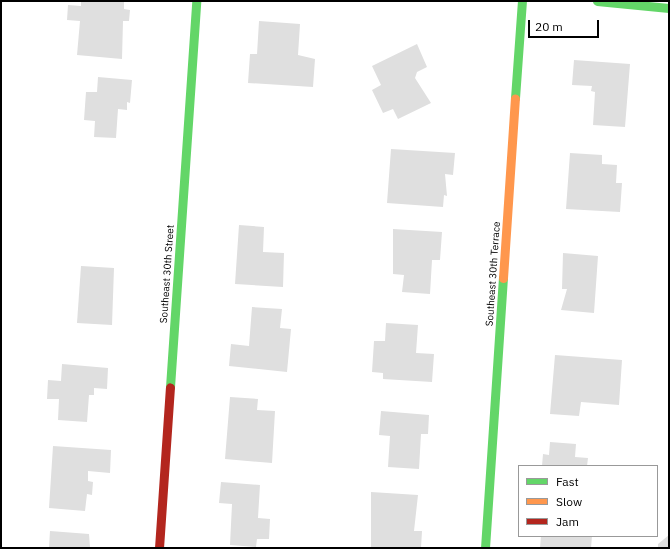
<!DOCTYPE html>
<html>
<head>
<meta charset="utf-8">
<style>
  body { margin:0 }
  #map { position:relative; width:670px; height:549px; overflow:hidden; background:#fff; font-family:"IBM Plex Sans",sans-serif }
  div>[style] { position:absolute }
  .building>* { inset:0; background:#dfdfdf }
  .fast>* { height:9px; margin:-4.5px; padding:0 4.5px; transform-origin:4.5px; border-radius:4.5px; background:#63d668 }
  .slow>* { height:9px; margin:-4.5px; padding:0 4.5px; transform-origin:4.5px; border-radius:4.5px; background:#ff974d }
  .jam>* { height:9px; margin:-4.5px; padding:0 4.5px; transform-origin:4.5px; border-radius:4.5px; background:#b3261e }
  span { translate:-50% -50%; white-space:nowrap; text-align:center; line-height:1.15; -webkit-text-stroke:4px #fff; paint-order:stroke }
  .street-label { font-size:10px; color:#000 }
  .frame { position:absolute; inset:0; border:2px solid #000; pointer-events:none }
  .legend { position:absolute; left:518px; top:465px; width:140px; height:72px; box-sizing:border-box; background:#fff; border:1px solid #999; margin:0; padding:5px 7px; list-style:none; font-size:12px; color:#000 }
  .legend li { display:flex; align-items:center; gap:8px; height:20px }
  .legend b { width:20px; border:1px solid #999 }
  .scale { position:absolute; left:528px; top:20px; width:71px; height:18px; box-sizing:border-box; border:2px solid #000; border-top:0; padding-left:5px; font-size:12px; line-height:14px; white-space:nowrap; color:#000; -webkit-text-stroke:3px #fff; paint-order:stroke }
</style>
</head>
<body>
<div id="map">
  <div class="building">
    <div style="clip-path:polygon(81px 1px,124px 1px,124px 9px,130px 10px,129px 21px,123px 21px,122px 59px,77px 55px,80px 21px,67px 20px,68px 5px,81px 6px)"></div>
    <div style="clip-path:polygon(259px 21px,300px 24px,298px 55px,315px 59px,313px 87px,248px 83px,250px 54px,257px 54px)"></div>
    <div style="clip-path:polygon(417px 44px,427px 67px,417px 72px,415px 78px,431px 103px,398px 119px,393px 109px,383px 113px,372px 90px,381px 85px,372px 66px)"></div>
    <div style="clip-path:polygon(574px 60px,630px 64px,625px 127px,593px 125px,595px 92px,591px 91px,592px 86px,572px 85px)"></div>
    <div style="clip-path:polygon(98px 77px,132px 80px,130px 103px,127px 102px,127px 110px,118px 109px,116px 138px,94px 137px,95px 121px,84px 120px,86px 92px,97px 92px)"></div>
    <div style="clip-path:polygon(391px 149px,455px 153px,453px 175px,445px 174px,447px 196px,444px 195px,443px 207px,387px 203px)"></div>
    <div style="clip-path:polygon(570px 153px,602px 155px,602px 164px,617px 165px,616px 183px,622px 183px,620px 212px,566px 209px)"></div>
    <div style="clip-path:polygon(239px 225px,264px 227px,263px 252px,284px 253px,283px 287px,235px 284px)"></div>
    <div style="clip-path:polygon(393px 229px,442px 232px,440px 260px,432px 260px,430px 294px,402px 292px,404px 275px,393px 274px)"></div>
    <div style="clip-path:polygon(563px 253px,598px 256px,594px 313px,561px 310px,567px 289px,562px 289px)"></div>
    <div style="clip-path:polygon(81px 266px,114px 268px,112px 325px,77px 323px)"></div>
    <div style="clip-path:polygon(252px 307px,282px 309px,280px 328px,291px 329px,287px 372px,229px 366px,231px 344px,249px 346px)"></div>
    <div style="clip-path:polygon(386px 323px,418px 325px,416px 353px,434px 354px,432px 382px,383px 379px,383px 373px,372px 372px,374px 341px,385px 341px)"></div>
    <div style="clip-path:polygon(555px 355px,622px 360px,619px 405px,581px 402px,579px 416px,550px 414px)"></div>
    <div style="clip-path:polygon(62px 364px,108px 368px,107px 389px,94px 388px,94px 395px,89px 395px,87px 422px,58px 420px,59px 399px,47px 399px,48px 380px,61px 381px)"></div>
    <div style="clip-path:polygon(230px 397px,258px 399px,257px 410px,275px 411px,272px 463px,225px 459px)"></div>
    <div style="clip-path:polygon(381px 411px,429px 415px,428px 434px,421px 434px,419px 469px,388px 467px,390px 436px,379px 435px)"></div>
    <div style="clip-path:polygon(550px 442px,576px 444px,575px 457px,588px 458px,587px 466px,542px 466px,543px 454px,549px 455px)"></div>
    <div style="clip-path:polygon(53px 446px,111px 450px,110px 473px,88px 471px,88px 481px,93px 482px,92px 495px,87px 494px,85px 511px,49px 508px)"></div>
    <div style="clip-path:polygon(221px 482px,260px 485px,258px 518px,270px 519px,269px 539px,257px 539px,256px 547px,230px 545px,232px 504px,219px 503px)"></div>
    <div style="clip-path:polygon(371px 492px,418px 495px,414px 531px,422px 531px,421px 548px,371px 548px)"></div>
    <div style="clip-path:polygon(50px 531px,89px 534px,90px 547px,49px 548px)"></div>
    <div style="clip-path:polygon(669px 535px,669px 548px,658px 548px,658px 544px)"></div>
    <div style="clip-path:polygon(541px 536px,592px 536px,591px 548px,540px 548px)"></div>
  </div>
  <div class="fast">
    <div style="left:597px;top:1px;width:72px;rotate:5.6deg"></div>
    <div style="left:515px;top:98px;width:97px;rotate:-85.9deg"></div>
    <div style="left:170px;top:387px;width:387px;rotate:-86.1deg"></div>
    <div style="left:485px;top:548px;width:271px;rotate:-86.2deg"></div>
  </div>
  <div class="slow">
    <div style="left:503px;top:278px;width:180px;rotate:-86.2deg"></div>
  </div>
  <div class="jam">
    <div style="left:159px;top:548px;width:161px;rotate:-86.1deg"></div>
  </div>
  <div class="street-label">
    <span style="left:167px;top:274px;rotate:-86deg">Southeast 30th Street</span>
    <span style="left:493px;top:274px;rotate:-86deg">Southeast 30th Terrace</span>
  </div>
  <div class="frame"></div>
  <ul class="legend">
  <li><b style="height:5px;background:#63d668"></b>Fast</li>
  <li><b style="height:5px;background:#ff974d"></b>Slow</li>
  <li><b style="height:5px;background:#b3261e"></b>Jam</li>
  </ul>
  <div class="scale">20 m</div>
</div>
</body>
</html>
